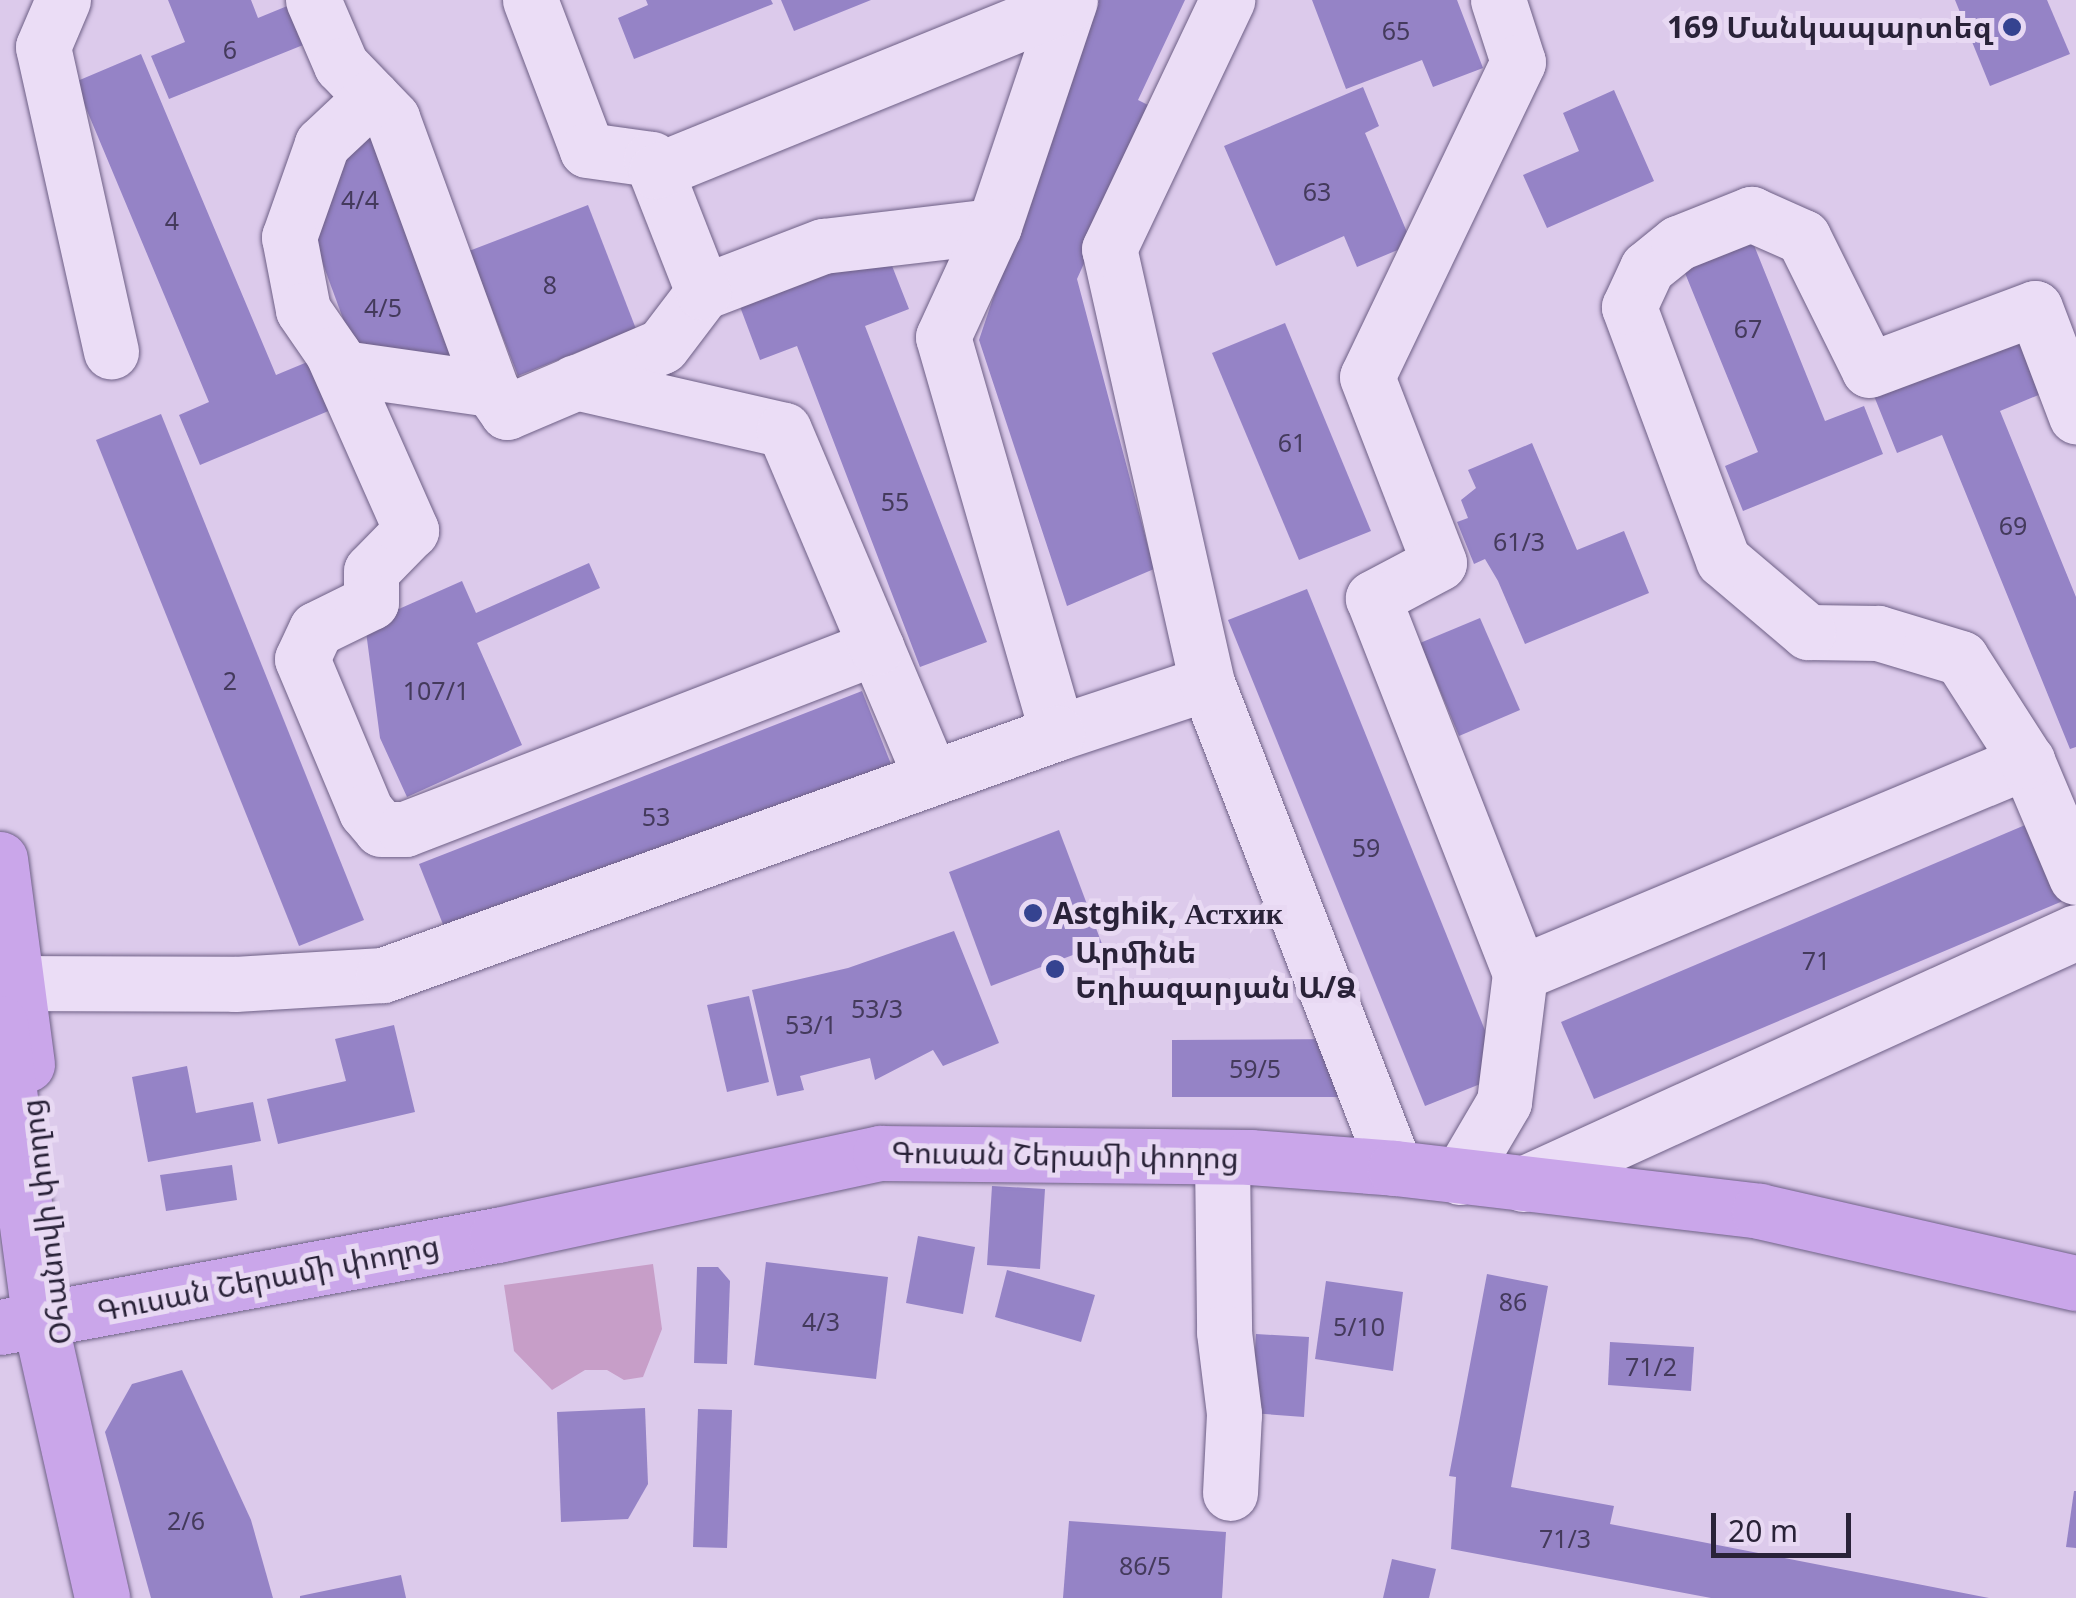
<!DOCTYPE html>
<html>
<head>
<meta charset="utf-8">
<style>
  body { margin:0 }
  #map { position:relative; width:2076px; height:1598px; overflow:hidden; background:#dccaeb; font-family:Georgia,"Noto Sans Armenian",serif }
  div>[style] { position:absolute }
  .green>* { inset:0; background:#c79ec8 }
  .building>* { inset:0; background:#9583c6 }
  .roads { filter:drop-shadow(0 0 2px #6e6086) drop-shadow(0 0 2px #6e6086) }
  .minor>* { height:55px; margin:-27.5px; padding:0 27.5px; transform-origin:27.5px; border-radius:27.5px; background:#ebddf6 }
  .major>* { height:55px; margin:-27.5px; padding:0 27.5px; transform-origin:27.5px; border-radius:27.5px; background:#caa6ea }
  .dots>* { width:28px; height:28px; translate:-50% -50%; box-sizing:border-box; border:5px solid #e8d9f3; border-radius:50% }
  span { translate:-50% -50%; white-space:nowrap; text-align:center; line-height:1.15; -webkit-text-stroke:10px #e8d9f3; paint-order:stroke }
  .number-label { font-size:25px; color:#443a5c }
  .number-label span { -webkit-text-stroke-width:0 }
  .poi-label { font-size:30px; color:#292238; font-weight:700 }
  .right { translate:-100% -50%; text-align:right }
  .left { translate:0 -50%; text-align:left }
  .street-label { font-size:30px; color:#292238 }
  .scale { position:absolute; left:1711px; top:1513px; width:140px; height:45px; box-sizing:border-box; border:5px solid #292238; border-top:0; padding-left:12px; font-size:30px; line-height:35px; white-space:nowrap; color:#292238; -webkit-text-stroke:8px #e8d9f3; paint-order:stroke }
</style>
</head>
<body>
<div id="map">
  <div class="green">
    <div style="clip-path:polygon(653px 1264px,662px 1329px,643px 1377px,624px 1380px,607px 1370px,585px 1370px,552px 1390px,514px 1351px,504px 1285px)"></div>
  </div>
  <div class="building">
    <div style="clip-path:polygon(168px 0,251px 0,258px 18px,297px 2px,313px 41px,169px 99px,151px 56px,185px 42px)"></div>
    <div style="clip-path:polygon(646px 0,771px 0,773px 4px,634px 59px,618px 18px,648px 5px)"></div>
    <div style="clip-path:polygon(781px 0,871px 0,794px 31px)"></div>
    <div style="clip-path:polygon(1093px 0,1185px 0,1138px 100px,1154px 108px,1077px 279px,1154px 569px,1067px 606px,979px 340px)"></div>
    <div style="clip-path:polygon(1312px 0,1457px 0,1483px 68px,1433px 87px,1422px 60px,1346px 89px)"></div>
    <div style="clip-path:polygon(1955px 0,2047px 0,2070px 54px,1990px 86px)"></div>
    <div style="clip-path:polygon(141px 54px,276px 375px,317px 358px,338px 407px,200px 465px,179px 415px,209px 402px,75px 82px)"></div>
    <div style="clip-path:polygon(1363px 87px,1379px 126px,1365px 133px,1412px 244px,1357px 267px,1344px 236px,1276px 266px,1224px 146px)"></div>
    <div style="clip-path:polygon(1614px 90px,1654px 181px,1547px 228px,1523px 175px,1579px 151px,1563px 113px)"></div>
    <div style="clip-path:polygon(378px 132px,455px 361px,352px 343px,313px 237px,336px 149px)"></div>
    <div style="clip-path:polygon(588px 205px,636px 329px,518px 376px,469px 251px)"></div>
    <div style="clip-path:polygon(1745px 223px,1825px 421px,1864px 406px,1883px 454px,1743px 511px,1725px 466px,1758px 452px,1676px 251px)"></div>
    <div style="clip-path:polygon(885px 248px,909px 309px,865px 326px,987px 642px,920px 667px,797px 346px,760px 360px,739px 304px)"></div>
    <div style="clip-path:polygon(1285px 323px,1371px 531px,1299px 560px,1212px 353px)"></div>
    <div style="clip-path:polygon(2026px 335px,2048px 391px,2000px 411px,2076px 597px,2076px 747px,2070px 749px,1942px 435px,1897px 453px,1874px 396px)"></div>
    <div style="clip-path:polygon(161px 414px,364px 920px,299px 946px,96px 440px)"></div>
    <div style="clip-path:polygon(1532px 443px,1577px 550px,1624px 531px,1649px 593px,1525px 644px,1498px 581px,1485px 559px,1474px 564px,1457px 522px,1468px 518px,1461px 500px,1476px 488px,1468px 470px)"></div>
    <div style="clip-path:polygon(589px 563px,600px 588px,477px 643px,522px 745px,407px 797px,380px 738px,365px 624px,462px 581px,476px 613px)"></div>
    <div style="clip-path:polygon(1307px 589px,1503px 1075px,1425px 1106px,1228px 620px)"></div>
    <div style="clip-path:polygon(1480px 618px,1520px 710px,1459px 736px,1420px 643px)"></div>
    <div style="clip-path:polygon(862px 691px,893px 769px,450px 942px,419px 864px)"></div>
    <div style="clip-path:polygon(2037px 820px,2070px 898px,1594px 1099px,1561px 1022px)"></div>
    <div style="clip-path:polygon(1059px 830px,1102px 944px,991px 986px,949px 872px)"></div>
    <div style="clip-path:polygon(954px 931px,999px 1043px,943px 1066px,933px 1050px,875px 1080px,870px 1058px,800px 1076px,804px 1090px,777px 1096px,752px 990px,848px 968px)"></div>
    <div style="clip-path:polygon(749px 996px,769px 1082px,727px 1092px,707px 1005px)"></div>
    <div style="clip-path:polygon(394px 1025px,415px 1112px,278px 1144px,267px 1099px,346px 1081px,335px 1039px)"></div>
    <div style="clip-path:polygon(1337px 1039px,1338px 1097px,1172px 1097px,1172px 1040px)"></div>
    <div style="clip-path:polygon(187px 1066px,196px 1113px,253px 1102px,261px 1141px,148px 1162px,132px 1077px)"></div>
    <div style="clip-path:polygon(232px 1165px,237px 1200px,166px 1211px,160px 1175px)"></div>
    <div style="clip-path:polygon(992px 1186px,1045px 1189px,1040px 1269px,987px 1265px)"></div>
    <div style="clip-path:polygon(918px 1236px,975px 1247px,963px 1314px,906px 1303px)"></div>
    <div style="clip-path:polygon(766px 1262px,888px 1277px,876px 1379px,754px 1365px)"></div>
    <div style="clip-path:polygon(697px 1267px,718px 1267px,730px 1281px,727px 1364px,694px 1363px)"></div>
    <div style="clip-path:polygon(1007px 1270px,1095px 1295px,1081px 1342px,995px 1317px)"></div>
    <div style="clip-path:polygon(1487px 1274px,1548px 1286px,1511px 1487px,1614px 1506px,1610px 1524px,1989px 1598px,1711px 1598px,1451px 1549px,1456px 1477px,1449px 1476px)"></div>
    <div style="clip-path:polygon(1326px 1281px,1403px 1292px,1393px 1371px,1315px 1359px)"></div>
    <div style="clip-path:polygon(1256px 1334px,1309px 1337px,1304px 1417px,1251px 1413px)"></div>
    <div style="clip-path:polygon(1610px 1342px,1694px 1347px,1691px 1391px,1608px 1385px)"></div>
    <div style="clip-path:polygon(182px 1370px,251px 1520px,273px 1598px,151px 1598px,105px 1432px,132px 1384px)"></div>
    <div style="clip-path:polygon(645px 1408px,648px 1484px,628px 1519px,561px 1522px,557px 1412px)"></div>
    <div style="clip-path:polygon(698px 1409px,732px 1410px,727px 1548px,693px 1547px)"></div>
    <div style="clip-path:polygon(2074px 1491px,2076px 1491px,2076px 1548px,2066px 1547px)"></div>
    <div style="clip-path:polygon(1069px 1521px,1226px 1532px,1222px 1598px,1063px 1598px)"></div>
    <div style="clip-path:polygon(1392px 1559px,1436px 1569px,1429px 1598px,1383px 1598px)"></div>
    <div style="clip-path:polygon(401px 1575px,406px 1598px,300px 1598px,300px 1596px)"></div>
  </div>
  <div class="roads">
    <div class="minor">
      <div style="left:63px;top:0;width:51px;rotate:113.1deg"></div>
      <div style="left:43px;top:47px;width:312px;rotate:77.4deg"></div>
      <div style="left:313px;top:0;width:71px;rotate:66.7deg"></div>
      <div style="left:341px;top:65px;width:74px;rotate:46.1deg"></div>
      <div style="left:392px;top:118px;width:289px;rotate:69.9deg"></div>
      <div style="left:491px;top:389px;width:28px;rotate:55deg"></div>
      <div style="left:507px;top:412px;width:168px;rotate:-23.1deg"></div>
      <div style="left:662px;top:346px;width:68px;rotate:-52.8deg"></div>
      <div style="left:703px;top:292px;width:129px;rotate:-21deg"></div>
      <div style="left:823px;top:246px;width:172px;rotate:-6.7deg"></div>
      <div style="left:530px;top:0;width:160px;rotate:69.2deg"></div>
      <div style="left:587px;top:150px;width:65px;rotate:8deg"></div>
      <div style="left:651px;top:159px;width:143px;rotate:68.6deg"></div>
      <div style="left:1070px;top:0;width:238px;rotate:108.6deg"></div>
      <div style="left:994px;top:226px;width:122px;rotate:114.7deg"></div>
      <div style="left:943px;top:337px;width:412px;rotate:73.9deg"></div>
      <div style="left:1057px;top:733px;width:158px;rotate:-18.4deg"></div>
      <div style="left:1207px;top:683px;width:520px;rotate:68.81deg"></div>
      <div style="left:1498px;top:0;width:65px;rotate:72.1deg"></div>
      <div style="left:1518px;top:62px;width:349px;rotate:115.6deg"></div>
      <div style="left:1367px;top:377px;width:199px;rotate:68.8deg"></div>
      <div style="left:1439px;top:563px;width:75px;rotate:152.1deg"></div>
      <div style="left:1373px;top:598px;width:403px;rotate:68.6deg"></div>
      <div style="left:1520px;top:973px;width:550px;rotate:-22.69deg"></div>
      <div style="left:2027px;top:761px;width:126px;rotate:67.1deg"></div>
      <div style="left:372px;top:97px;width:69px;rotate:136.8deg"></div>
      <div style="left:322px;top:144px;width:99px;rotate:109.5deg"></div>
      <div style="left:289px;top:237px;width:74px;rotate:79.1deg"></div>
      <div style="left:303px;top:310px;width:70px;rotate:55.4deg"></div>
      <div style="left:343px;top:368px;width:149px;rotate:8.1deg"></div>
      <div style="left:656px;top:171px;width:445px;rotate:-22.1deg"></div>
      <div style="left:333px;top:354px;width:193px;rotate:66.1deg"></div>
      <div style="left:411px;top:530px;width:57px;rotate:134.3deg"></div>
      <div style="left:371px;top:571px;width:31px;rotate:90deg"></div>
      <div style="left:371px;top:602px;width:61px;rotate:153.9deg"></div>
      <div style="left:316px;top:629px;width:33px;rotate:115deg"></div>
      <div style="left:302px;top:659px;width:165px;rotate:67.2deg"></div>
      <div style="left:366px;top:811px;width:23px;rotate:50deg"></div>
      <div style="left:381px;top:829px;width:24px"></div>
      <div style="left:405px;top:829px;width:505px;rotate:-21.13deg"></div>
      <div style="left:876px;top:647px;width:141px;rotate:67.1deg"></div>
      <div style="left:575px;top:382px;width:214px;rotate:12.9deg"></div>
      <div style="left:784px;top:430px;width:236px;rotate:67deg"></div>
      <div style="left:1207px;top:683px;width:445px;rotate:-102.7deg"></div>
      <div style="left:1109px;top:249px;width:276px;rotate:-64.6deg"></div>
      <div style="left:2027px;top:761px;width:122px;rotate:-122.7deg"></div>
      <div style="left:1961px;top:658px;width:87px;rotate:-163.2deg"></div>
      <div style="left:1878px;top:633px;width:70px;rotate:-179.2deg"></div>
      <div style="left:1808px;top:632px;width:111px;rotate:-139.7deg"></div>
      <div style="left:1723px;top:560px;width:270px;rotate:-110.4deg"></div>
      <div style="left:1629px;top:307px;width:43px;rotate:-65.2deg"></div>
      <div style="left:1647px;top:268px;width:40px;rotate:-39deg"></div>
      <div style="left:1678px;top:243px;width:79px;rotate:-21.7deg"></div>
      <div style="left:1751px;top:214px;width:57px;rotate:23.9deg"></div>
      <div style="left:1803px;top:237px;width:148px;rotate:63.6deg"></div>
      <div style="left:1869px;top:370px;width:177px;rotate:-20.5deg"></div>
      <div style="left:2035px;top:308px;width:116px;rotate:69.2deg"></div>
      <div style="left:0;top:983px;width:235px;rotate:0.2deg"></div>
      <div style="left:235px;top:984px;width:148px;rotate:-3.5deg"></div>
      <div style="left:383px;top:975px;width:716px;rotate:-19.75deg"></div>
      <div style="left:1222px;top:1158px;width:174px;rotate:89.3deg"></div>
      <div style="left:1224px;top:1332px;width:83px;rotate:83deg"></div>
      <div style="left:1234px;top:1414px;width:79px;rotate:92.9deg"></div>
      <div style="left:1460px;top:1177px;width:87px;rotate:-59.6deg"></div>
      <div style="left:1504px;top:1102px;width:130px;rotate:-82.9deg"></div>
      <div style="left:1523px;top:1184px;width:608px;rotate:-24.5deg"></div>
    </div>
    <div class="major">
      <div style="left:0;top:859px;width:207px;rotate:82.5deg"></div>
      <div style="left:0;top:1023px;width:302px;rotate:82.4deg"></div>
      <div style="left:40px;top:1322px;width:283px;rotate:77.3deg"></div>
      <div style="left:0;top:1327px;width:505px;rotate:-10.49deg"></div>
      <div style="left:497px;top:1235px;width:392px;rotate:-12.1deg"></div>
      <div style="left:880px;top:1153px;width:370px;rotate:0.6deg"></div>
      <div style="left:1250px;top:1157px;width:145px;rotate:4.3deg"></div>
      <div style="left:1395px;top:1168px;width:367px;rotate:6.7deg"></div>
      <div style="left:1759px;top:1211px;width:325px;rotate:12.8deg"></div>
    </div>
  </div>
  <div class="dots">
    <div style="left:2012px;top:27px;background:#354390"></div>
    <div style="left:1033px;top:913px;background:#354390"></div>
    <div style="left:1055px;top:969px;background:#354390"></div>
  </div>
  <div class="number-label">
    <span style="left:1396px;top:30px">65</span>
    <span style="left:230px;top:49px">6</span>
    <span style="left:1317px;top:191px">63</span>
    <span style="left:360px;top:199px">4/4</span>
    <span style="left:172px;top:220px">4</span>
    <span style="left:550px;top:284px">8</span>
    <span style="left:383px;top:307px">4/5</span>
    <span style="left:1748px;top:328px">67</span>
    <span style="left:1292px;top:442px">61</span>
    <span style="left:895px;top:501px">55</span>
    <span style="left:2013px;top:525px">69</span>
    <span style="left:1519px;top:541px">61/3</span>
    <span style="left:230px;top:680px">2</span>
    <span style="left:436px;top:690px">107/1</span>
    <span style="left:656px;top:816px">53</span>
    <span style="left:1366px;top:847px">59</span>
    <span style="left:1816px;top:960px">71</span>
    <span style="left:877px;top:1008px">53/3</span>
    <span style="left:811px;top:1024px">53/1</span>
    <span style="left:1255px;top:1068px">59/5</span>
    <span style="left:1513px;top:1301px">86</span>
    <span style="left:821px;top:1321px">4/3</span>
    <span style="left:1359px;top:1326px">5/10</span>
    <span style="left:1651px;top:1366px">71/2</span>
    <span style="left:186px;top:1520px">2/6</span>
    <span style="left:1565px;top:1538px">71/3</span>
    <span style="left:1145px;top:1565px">86/5</span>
  </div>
  <div class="poi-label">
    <span class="right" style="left:1992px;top:27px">169 Մանկապարտեզ</span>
    <span class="left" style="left:1053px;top:913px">Astghik, Астхик</span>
    <span class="left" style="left:1075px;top:969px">Արմինե<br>Եղիազարյան Ա/Ձ</span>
  </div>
  <div class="street-label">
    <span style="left:1065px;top:1155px;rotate:1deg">Գուսան Շերամի փողոց</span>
    <span style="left:46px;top:1222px;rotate:-97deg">Օհանովի փողոց</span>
    <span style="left:268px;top:1278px;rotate:-11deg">Գուսան Շերամի փողոց</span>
  </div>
  <div class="scale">20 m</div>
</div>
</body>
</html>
